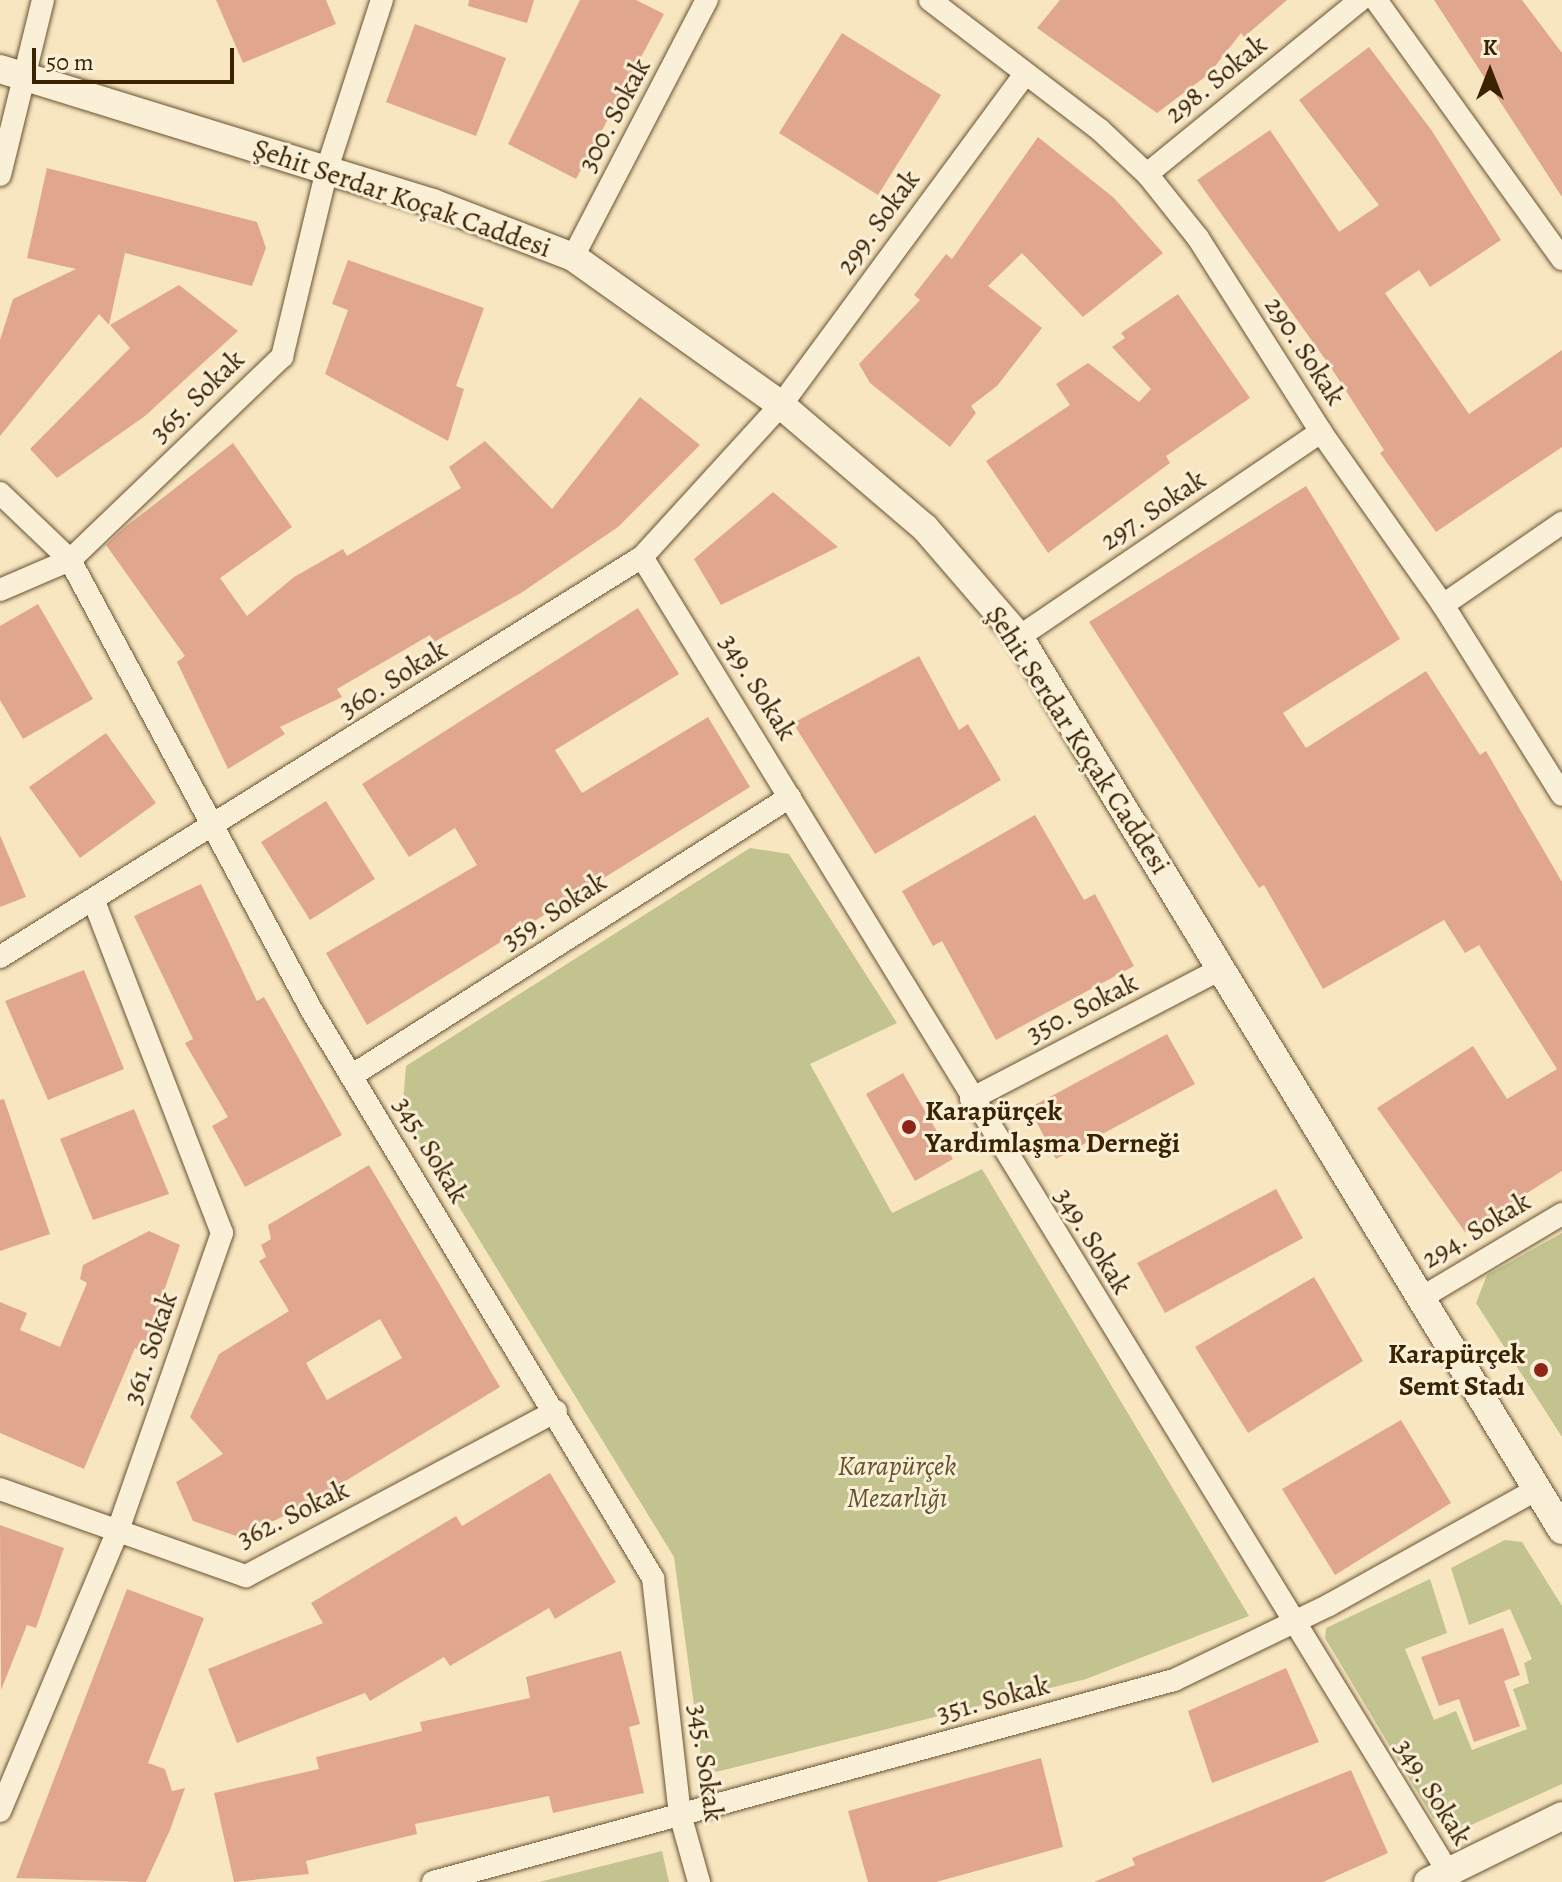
<!DOCTYPE html>
<html>
<head>
<meta charset="utf-8">
<style>
  body { margin:0 }
  #map { position:relative; width:1562px; height:1882px; overflow:hidden; background:#f8e6c1; font-family:Alegreya,serif }
  div>[style] { position:absolute }
  .green>* { inset:0; background:#c2c38f }
  .building>* { inset:0; background:#e1a78e }
  .roads { filter:drop-shadow(0 0 2px #6a5331) drop-shadow(0 0 2px #6a5331) }
  .minor>* { height:22px; margin:-11px; padding:0 11px; transform-origin:11px; border-radius:11px; background:#faefd7 }
  .tertiary>* { height:28px; margin:-14px; padding:0 14px; transform-origin:14px; border-radius:14px; background:#faefd7 }
  .dots>* { width:22px; height:22px; translate:-50% -50%; box-sizing:border-box; border:4px solid #faefd7; border-radius:50% }
  span { translate:-50% -50%; white-space:nowrap; text-align:center; line-height:1.15; -webkit-text-stroke:6px #faefd7; paint-order:stroke }
  .street-label { font-size:28px; color:#3b2201 }
  .poi-label { font-size:28px; color:#3b2201; font-weight:700 }
  .left { translate:0 -50%; text-align:left }
  .right { translate:-100% -50%; text-align:right }
  .park-label { font-size:28px; color:#64522c; font-style:italic }
  .north { position:absolute; left:1450px; top:32px; width:80px; height:80px; -webkit-text-stroke:6px #faefd7; paint-order:stroke; rotate:0deg; font-size:22px; font-weight:700; line-height:32px; text-align:center; color:#3b2201 }
  .north::after { content:''; display:block; margin:auto; width:28px; height:36px; background:#3b2201; clip-path:polygon(50% 0,100% 100%,50% 72%,0 100%) }
  .scale { position:absolute; left:32px; top:48px; width:202px; height:36px; box-sizing:border-box; border:4px solid #3b2201; border-top:0; padding-left:10px; font-size:24px; line-height:28px; white-space:nowrap; color:#3b2201; -webkit-text-stroke:6px #faefd7; paint-order:stroke }
</style>
</head>
<body>
<div id="map">
  <div class="green">
    <div style="clip-path:polygon(750px 848px,789px 854px,897px 1023px,810px 1064px,892px 1213px,982px 1169px,1249px 1616px,1086px 1679px,716px 1772px,701px 1757px,674px 1557px,402px 1114px,406px 1066px)"></div>
    <div style="clip-path:polygon(1562px 1233px,1562px 1437px,1476px 1303px,1487px 1275px)"></div>
    <div style="clip-path:polygon(1505px 1540px,1522px 1542px,1562px 1606px,1562px 1784px,1460px 1830px,1433px 1818px,1325px 1638px,1326px 1628px,1430px 1579px,1447px 1633px,1405px 1649px,1434px 1720px,1456px 1711px,1472px 1750px,1527px 1729px,1513px 1689px,1529px 1683px,1524px 1663px,1532px 1659px,1510px 1609px,1469px 1625px,1451px 1568px)"></div>
    <div style="clip-path:polygon(662px 1851px,669px 1882px,539px 1882px)"></div>
  </div>
  <div class="building">
    <div style="clip-path:polygon(216px 0,326px 0,336px 24px,243px 63px)"></div>
    <div style="clip-path:polygon(469px 0,534px 0,527px 23px,468px 6px)"></div>
    <div style="clip-path:polygon(580px 0,636px 0,664px 14px,576px 179px,508px 144px)"></div>
    <div style="clip-path:polygon(1060px 0,1287px 0,1244px 37px,1241px 33px,1209px 74px,1157px 113px,1037px 28px)"></div>
    <div style="clip-path:polygon(1434px 0,1522px 0,1562px 53px,1562px 197px)"></div>
    <div style="clip-path:polygon(415px 24px,506px 58px,476px 136px,386px 102px)"></div>
    <div style="clip-path:polygon(842px 33px,941px 95px,878px 195px,779px 133px)"></div>
    <div style="clip-path:polygon(1369px 47px,1432px 131px,1501px 240px,1430px 287px,1419px 270px,1385px 293px,1469px 414px,1562px 350px,1562px 447px,1436px 532px,1380px 453px,1384px 450px,1330px 366px,1197px 180px,1270px 130px,1339px 232px,1379px 205px,1299px 100px)"></div>
    <div style="clip-path:polygon(1038px 137px,1114px 198px,1163px 253px,1083px 317px,1022px 253px,988px 286px,1042px 328px,997px 386px,971px 406px,976px 413px,950px 447px,870px 383px,859px 364px,920px 300px,914px 295px,946px 254px,952px 259px)"></div>
    <div style="clip-path:polygon(47px 168px,257px 222px,266px 248px,252px 286px,125px 253px,109px 325px,99px 314px,0 436px,0 340px,13px 299px,76px 269px,27px 258px)"></div>
    <div style="clip-path:polygon(348px 260px,484px 308px,456px 386px,464px 389px,448px 441px,325px 374px,348px 310px,332px 304px)"></div>
    <div style="clip-path:polygon(179px 285px,238px 331px,145px 416px,57px 478px,30px 449px,130px 348px,110px 325px)"></div>
    <div style="clip-path:polygon(1178px 294px,1250px 398px,1166px 456px,1170px 463px,1048px 553px,986px 461px,1070px 405px,1056px 384px,1088px 363px,1139px 402px,1151px 389px,1112px 347px,1125px 338px,1121px 333px)"></div>
    <div style="clip-path:polygon(640px 397px,700px 445px,618px 527px,521px 593px,434px 642px,430px 635px,337px 689px,342px 697px,280px 727px,285px 734px,228px 769px,177px 662px,185px 656px,106px 545px,124px 528px,233px 443px,292px 527px,220px 578px,247px 616px,294px 577px,343px 549px,347px 556px,461px 488px,449px 467px,485px 441px,552px 509px)"></div>
    <div style="clip-path:polygon(1306px 486px,1400px 639px,1283px 713px,1306px 748px,1426px 671px,1480px 755px,1486px 751px,1562px 882px,1562px 1171px,1465px 1232px,1377px 1108px,1473px 1046px,1507px 1099px,1557px 1069px,1479px 945px,1465px 953px,1444px 920px,1323px 989px,1264px 885px,1259px 888px,1089px 622px)"></div>
    <div style="clip-path:polygon(773px 492px,838px 547px,721px 605px,694px 559px)"></div>
    <div style="clip-path:polygon(38px 604px,93px 699px,23px 739px,0 700px,0 626px)"></div>
    <div style="clip-path:polygon(638px 608px,679px 674px,555px 750px,582px 793px,708px 717px,750px 787px,367px 1025px,326px 953px,477px 865px,455px 828px,409px 857px,362px 784px)"></div>
    <div style="clip-path:polygon(919px 656px,959px 730px,968px 724px,1001px 780px,875px 854px,793px 723px)"></div>
    <div style="clip-path:polygon(106px 733px,156px 803px,80px 858px,29px 787px)"></div>
    <div style="clip-path:polygon(326px 801px,375px 879px,310px 920px,261px 842px)"></div>
    <div style="clip-path:polygon(1035px 815px,1084px 900px,1095px 894px,1134px 966px,996px 1040px,942px 941px,933px 946px,902px 891px)"></div>
    <div style="clip-path:polygon(0 835px,26px 897px,0 907px)"></div>
    <div style="clip-path:polygon(201px 884px,257px 1001px,264px 997px,342px 1135px,245px 1187px,212px 1126px,228px 1117px,185px 1043px,193px 1039px,134px 916px)"></div>
    <div style="clip-path:polygon(84px 970px,124px 1069px,48px 1100px,5px 1001px)"></div>
    <div style="clip-path:polygon(1167px 1034px,1195px 1084px,1056px 1159px,1029px 1108px)"></div>
    <div style="clip-path:polygon(903px 1073px,953px 1159px,915px 1181px,866px 1094px)"></div>
    <div style="clip-path:polygon(4px 1099px,50px 1234px,0 1251px,0 1100px)"></div>
    <div style="clip-path:polygon(134px 1109px,169px 1194px,93px 1220px,60px 1139px)"></div>
    <div style="clip-path:polygon(evenodd,369px 1165px,500px 1387px,301px 1508px,239px 1537px,193px 1521px,176px 1482px,223px 1454px,190px 1417px,219px 1354px,289px 1311px,259px 1261px,266px 1257px,261px 1245px,271px 1239px,268px 1225px,369px 1165px,380px 1319px,402px 1358px,327px 1400px,306px 1363px,380px 1319px)"></div>
    <div style="clip-path:polygon(1276px 1189px,1303px 1238px,1165px 1313px,1137px 1263px)"></div>
    <div style="clip-path:polygon(149px 1231px,180px 1245px,143px 1351px,135px 1348px,84px 1469px,0 1433px,0 1302px,27px 1313px,20px 1330px,60px 1347px,87px 1283px,80px 1279px,83px 1265px)"></div>
    <div style="clip-path:polygon(1314px 1277px,1363px 1361px,1248px 1433px,1195px 1347px)"></div>
    <div style="clip-path:polygon(1401px 1420px,1451px 1503px,1335px 1575px,1282px 1489px)"></div>
    <div style="clip-path:polygon(550px 1473px,616px 1582px,555px 1619px,549px 1608px,450px 1666px,444px 1657px,370px 1701px,365px 1693px,237px 1743px,208px 1669px,323px 1623px,311px 1603px,456px 1516px,462px 1526px)"></div>
    <div style="clip-path:polygon(0 1525px,64px 1548px,36px 1628px,27px 1625px,1px 1690px)"></div>
    <div style="clip-path:polygon(127px 1589px,204px 1618px,148px 1763px,165px 1769px,172px 1791px,185px 1788px,170px 1830px,146px 1882px,16px 1878px)"></div>
    <div style="clip-path:polygon(1503px 1628px,1520px 1675px,1504px 1681px,1520px 1726px,1474px 1742px,1459px 1699px,1439px 1706px,1421px 1657px)"></div>
    <div style="clip-path:polygon(621px 1651px,640px 1724px,629px 1727px,644px 1793px,553px 1813px,549px 1796px,415px 1824px,417px 1834px,306px 1861px,309px 1874px,234px 1882px,214px 1793px,319px 1769px,316px 1757px,422px 1731px,420px 1722px,530px 1698px,526px 1677px)"></div>
    <div style="clip-path:polygon(1286px 1668px,1319px 1742px,1212px 1783px,1188px 1711px)"></div>
    <div style="clip-path:polygon(1041px 1758px,1063px 1847px,936px 1882px,868px 1882px,848px 1811px)"></div>
    <div style="clip-path:polygon(1351px 1770px,1388px 1853px,1323px 1882px,1094px 1882px,1135px 1865px,1132px 1858px)"></div>
  </div>
  <div class="roads">
    <div class="minor">
      <div style="left:930px;top:0;width:213px;rotate:37.4deg"></div>
      <div style="left:1099px;top:129px;width:66px;rotate:43.2deg"></div>
      <div style="left:1147px;top:174px;width:82px;rotate:51.4deg"></div>
      <div style="left:1198px;top:238px;width:230px;rotate:57.6deg"></div>
      <div style="left:1321px;top:432px;width:212px;rotate:54.8deg"></div>
      <div style="left:1443px;top:605px;width:224px;rotate:57.9deg"></div>
      <div style="left:1376px;top:0;width:319px;rotate:54.3deg"></div>
      <div style="left:1147px;top:174px;width:275px;rotate:-39.2deg"></div>
      <div style="left:0;top:175px;width:180px;rotate:-76.2deg"></div>
      <div style="left:573px;top:257px;width:290px;rotate:-62.5deg"></div>
      <div style="left:0;top:493px;width:97px;rotate:43.7deg"></div>
      <div style="left:70px;top:560px;width:512px;rotate:61.78deg"></div>
      <div style="left:312px;top:1011px;width:662px;rotate:58.98deg"></div>
      <div style="left:653px;top:1578px;width:238px;rotate:83.5deg"></div>
      <div style="left:680px;top:1814px;width:71px;rotate:74.4deg"></div>
      <div style="left:642px;top:557px;width:1542px;rotate:58.49deg"></div>
      <div style="left:0;top:590px;width:76px;rotate:-23.2deg"></div>
      <div style="left:70px;top:560px;width:294px;rotate:-43.8deg"></div>
      <div style="left:282px;top:357px;width:193px;rotate:-76.5deg"></div>
      <div style="left:327px;top:169px;width:178px;rotate:-72deg"></div>
      <div style="left:1443px;top:605px;width:145px;rotate:-34.6deg"></div>
      <div style="left:1019px;top:637px;width:365px;rotate:-34.2deg"></div>
      <div style="left:0;top:957px;width:756px;rotate:-31.93deg"></div>
      <div style="left:642px;top:557px;width:206px;rotate:-47.6deg"></div>
      <div style="left:781px;top:405px;width:410px;rotate:-53.6deg"></div>
      <div style="left:351px;top:1076px;width:520px;rotate:-32.44deg"></div>
      <div style="left:971px;top:1099px;width:282px;rotate:-27.5deg"></div>
      <div style="left:1421px;top:1298px;width:164px;rotate:-30.8deg"></div>
      <div style="left:0;top:1489px;width:261px;rotate:19.5deg"></div>
      <div style="left:246px;top:1576px;width:351px;rotate:-28deg"></div>
      <div style="left:0;top:1811px;width:302px;rotate:-67.2deg"></div>
      <div style="left:117px;top:1533px;width:318px;rotate:-70.7deg"></div>
      <div style="left:222px;top:1233px;width:355px;rotate:-111.1deg"></div>
      <div style="left:433px;top:1882px;width:768px;rotate:-15.25deg"></div>
      <div style="left:1174px;top:1680px;width:172px;rotate:-25.8deg"></div>
      <div style="left:1329px;top:1605px;width:237px;rotate:-29.1deg"></div>
    </div>
    <div class="tertiary">
      <div style="left:0;top:69px;width:453px;rotate:17.2deg"></div>
      <div style="left:433px;top:203px;width:150px;rotate:21.1deg"></div>
      <div style="left:573px;top:257px;width:255px;rotate:35.4deg"></div>
      <div style="left:781px;top:405px;width:189px;rotate:40.5deg"></div>
      <div style="left:925px;top:528px;width:144px;rotate:49.2deg"></div>
      <div style="left:1019px;top:637px;width:1045px;rotate:58.7deg"></div>
      <div style="left:1428px;top:1882px;width:149px;rotate:-26.2deg"></div>
    </div>
  </div>
  <div class="dots">
    <div style="left:909px;top:1127px;background:#8f2418"></div>
    <div style="left:1541px;top:1370px;background:#8f2418"></div>
  </div>
  <div class="street-label">
    <span style="left:1216px;top:79px;rotate:-39deg">298. Sokak</span>
    <span style="left:614px;top:115px;rotate:-62deg">300. Sokak</span>
    <span style="left:402px;top:198px;rotate:19deg">Şehit Serdar Koçak Caddesi</span>
    <span style="left:878px;top:222px;rotate:-54deg">299. Sokak</span>
    <span style="left:1305px;top:351px;rotate:57deg">290. Sokak</span>
    <span style="left:197px;top:396px;rotate:-44deg">365. Sokak</span>
    <span style="left:1153px;top:510px;rotate:-34deg">297. Sokak</span>
    <span style="left:393px;top:679px;rotate:-32deg">360. Sokak</span>
    <span style="left:758px;top:687px;rotate:58deg">349. Sokak</span>
    <span style="left:1078px;top:740px;rotate:57deg">Şehit Serdar Koçak Caddesi</span>
    <span style="left:554px;top:911px;rotate:-33deg">359. Sokak</span>
    <span style="left:1082px;top:1008px;rotate:-27deg">350. Sokak</span>
    <span style="left:431px;top:1150px;rotate:59deg">345. Sokak</span>
    <span style="left:1476px;top:1230px;rotate:-31deg">294. Sokak</span>
    <span style="left:1093px;top:1241px;rotate:58deg">349. Sokak</span>
    <span style="left:150px;top:1348px;rotate:-71deg">361. Sokak</span>
    <span style="left:293px;top:1514px;rotate:-26deg">362. Sokak</span>
    <span style="left:993px;top:1699px;rotate:-15deg">351. Sokak</span>
    <span style="left:706px;top:1763px;rotate:82deg">345. Sokak</span>
    <span style="left:1433px;top:1792px;rotate:58deg">349. Sokak</span>
  </div>
  <div class="poi-label">
    <span class="left" style="left:925px;top:1127px">Karapürçek<br>Yardımlaşma Derneği</span>
    <span class="right" style="left:1525px;top:1370px">Karapürçek<br>Semt Stadı</span>
  </div>
  <div class="park-label">
    <span style="left:897px;top:1482px">Karapürçek<br>Mezarlığı</span>
  </div>
  <div class="north">K</div>
  <div class="scale">50 m</div>
</div>
</body>
</html>
